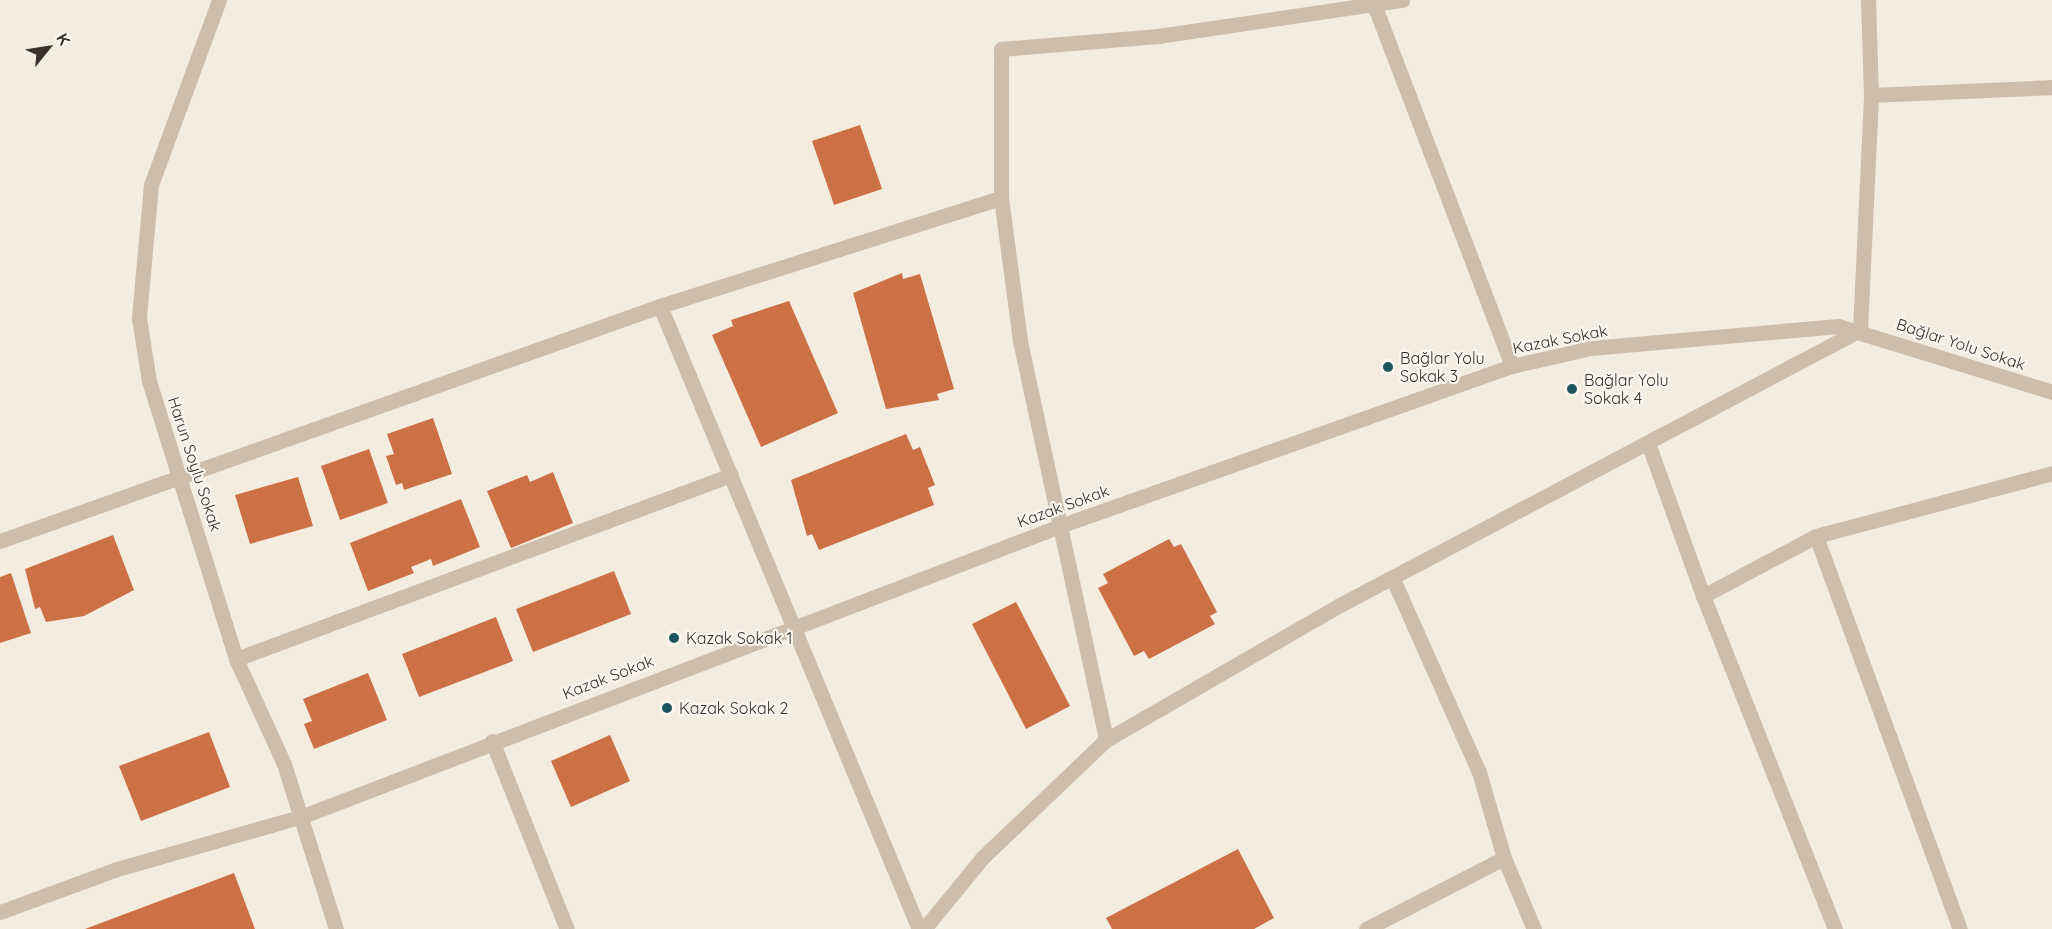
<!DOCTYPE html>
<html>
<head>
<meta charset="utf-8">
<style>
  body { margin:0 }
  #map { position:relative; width:2052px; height:929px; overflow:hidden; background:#f5ece0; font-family:Quicksand,sans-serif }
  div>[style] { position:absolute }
  .building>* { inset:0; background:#cc7146 }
  .minor>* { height:15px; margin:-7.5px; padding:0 7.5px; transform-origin:7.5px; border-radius:7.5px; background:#cebdab }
  .dots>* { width:16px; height:16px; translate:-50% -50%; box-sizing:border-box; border:3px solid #fbf6ed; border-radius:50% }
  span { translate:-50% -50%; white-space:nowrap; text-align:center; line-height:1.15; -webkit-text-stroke:4.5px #fbf6ed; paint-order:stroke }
  .street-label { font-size:16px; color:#3b312a }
  .poi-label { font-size:16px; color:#3b312a }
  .left { translate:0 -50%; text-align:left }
  .north { position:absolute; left:18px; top:18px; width:60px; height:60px; -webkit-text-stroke:4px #fbf6ed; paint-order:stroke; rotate:60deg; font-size:16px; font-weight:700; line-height:24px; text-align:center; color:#3b312a }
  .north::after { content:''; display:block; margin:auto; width:21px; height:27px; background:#3b312a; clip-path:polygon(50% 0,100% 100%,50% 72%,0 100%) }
</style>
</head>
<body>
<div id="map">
  <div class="building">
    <div style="clip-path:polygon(860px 125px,882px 189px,834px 205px,812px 141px)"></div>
    <div style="clip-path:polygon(902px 273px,903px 279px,920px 274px,954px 389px,937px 394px,939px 400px,886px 409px,853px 293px)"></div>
    <div style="clip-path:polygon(789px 301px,838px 413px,761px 447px,712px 335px,733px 326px,731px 320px)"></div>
    <div style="clip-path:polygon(433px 418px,452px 474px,404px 490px,402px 483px,396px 485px,386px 456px,394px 454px,387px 434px)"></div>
    <div style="clip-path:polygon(906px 434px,913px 450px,920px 447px,935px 485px,928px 488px,934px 505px,819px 550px,812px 534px,807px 536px,791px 480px)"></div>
    <div style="clip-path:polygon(369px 449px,388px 503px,340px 520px,321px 466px)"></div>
    <div style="clip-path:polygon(553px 472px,573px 523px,511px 548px,487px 491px,527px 475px,530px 482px)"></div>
    <div style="clip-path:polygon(298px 477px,313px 526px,250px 544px,235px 495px)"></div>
    <div style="clip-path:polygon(461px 499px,480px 547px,433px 566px,431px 559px,411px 567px,414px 573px,368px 591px,350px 543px)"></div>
    <div style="clip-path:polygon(113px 535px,134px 590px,84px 616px,46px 622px,40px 607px,35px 609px,25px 569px)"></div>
    <div style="clip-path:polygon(1169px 539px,1174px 547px,1181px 544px,1217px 612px,1210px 616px,1215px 624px,1149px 659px,1144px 651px,1134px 656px,1098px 588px,1108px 583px,1103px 574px)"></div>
    <div style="clip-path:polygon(614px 571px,631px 614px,533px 652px,516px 609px)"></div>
    <div style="clip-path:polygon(11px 573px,31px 633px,0 643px,0 577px)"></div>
    <div style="clip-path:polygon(1016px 602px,1070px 706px,1026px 729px,972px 624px)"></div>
    <div style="clip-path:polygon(496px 617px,513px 661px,419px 697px,402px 654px)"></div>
    <div style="clip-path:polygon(368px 673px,387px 720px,314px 749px,304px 724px,312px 721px,303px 699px)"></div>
    <div style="clip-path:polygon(209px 732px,230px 787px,141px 821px,119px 766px)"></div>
    <div style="clip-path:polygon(610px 735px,630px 781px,571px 807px,551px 761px)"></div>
    <div style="clip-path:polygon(1238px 849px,1274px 918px,1254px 929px,1112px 929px,1106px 918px)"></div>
    <div style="clip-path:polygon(234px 873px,255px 929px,85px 929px)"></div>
  </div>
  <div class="minor">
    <div style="left:219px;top:0;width:197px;rotate:110.2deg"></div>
    <div style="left:151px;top:185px;width:134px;rotate:95.2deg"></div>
    <div style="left:139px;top:318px;width:64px;rotate:81deg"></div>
    <div style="left:149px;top:381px;width:291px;rotate:72.6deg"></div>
    <div style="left:236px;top:659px;width:115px;rotate:65.4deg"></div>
    <div style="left:284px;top:764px;width:173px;rotate:72.5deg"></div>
    <div style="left:1375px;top:7px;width:384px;rotate:69.1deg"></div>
    <div style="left:1871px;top:95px;width:181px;rotate:-2.5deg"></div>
    <div style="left:1001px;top:198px;width:144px;rotate:82.4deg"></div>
    <div style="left:1020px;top:341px;width:408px;rotate:77.8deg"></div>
    <div style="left:660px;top:306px;width:675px;rotate:67.43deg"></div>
    <div style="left:1860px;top:330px;width:235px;rotate:-87.3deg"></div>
    <div style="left:1871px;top:95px;width:95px;rotate:-91.8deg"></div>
    <div style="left:1648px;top:443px;width:163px;rotate:70.2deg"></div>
    <div style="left:1816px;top:536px;width:419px;rotate:69.9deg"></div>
    <div style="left:0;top:541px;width:701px;rotate:-19.6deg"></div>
    <div style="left:660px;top:306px;width:358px;rotate:-17.6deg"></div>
    <div style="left:1001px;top:198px;width:149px;rotate:-90deg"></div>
    <div style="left:1001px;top:49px;width:158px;rotate:-4.7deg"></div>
    <div style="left:1158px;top:36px;width:247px;rotate:-8.4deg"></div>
    <div style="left:1393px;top:579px;width:211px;rotate:66deg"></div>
    <div style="left:1479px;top:772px;width:90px;rotate:73.8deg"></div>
    <div style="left:1504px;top:858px;width:77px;rotate:67.1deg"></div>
    <div style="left:236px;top:659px;width:528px;rotate:-20.39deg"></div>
    <div style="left:492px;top:741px;width:202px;rotate:68.3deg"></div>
    <div style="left:0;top:912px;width:125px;rotate:-20.2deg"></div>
    <div style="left:117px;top:869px;width:193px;rotate:-15.9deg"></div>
    <div style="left:303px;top:816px;width:807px;rotate:-20.97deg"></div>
    <div style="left:1057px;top:527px;width:483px;rotate:-19.5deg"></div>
    <div style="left:1512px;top:366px;width:81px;rotate:-12.8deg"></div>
    <div style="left:1591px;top:348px;width:248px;rotate:-5.1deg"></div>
    <div style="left:1838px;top:326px;width:224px;rotate:17.1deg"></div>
    <div style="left:924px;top:929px;width:93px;rotate:-50.7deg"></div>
    <div style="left:983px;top:857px;width:170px;rotate:-43.6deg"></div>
    <div style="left:1106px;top:740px;width:268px;rotate:-30deg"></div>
    <div style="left:1338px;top:606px;width:590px;rotate:-27.87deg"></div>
    <div style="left:1366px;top:929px;width:155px;rotate:-27.2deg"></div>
    <div style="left:1835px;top:929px;width:358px;rotate:-111.6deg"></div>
    <div style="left:1703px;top:596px;width:128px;rotate:-28deg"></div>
    <div style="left:1816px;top:536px;width:244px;rotate:-14.9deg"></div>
  </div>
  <div class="dots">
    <div style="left:1388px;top:367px;background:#1d5660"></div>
    <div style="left:1572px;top:389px;background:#1d5660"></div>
    <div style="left:674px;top:638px;background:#1d5660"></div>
    <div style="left:667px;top:708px;background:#1d5660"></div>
  </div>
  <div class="street-label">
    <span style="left:1560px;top:339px;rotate:-11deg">Kazak Sokak</span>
    <span style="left:1961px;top:344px;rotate:18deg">Bağlar Yolu Sokak</span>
    <span style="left:195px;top:464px;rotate:72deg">Harun Soylu Sokak</span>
    <span style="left:1063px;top:506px;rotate:-20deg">Kazak Sokak</span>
    <span style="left:608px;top:677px;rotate:-21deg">Kazak Sokak</span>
  </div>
  <div class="poi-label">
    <span class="left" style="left:1400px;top:367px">Bağlar Yolu<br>Sokak 3</span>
    <span class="left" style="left:1584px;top:389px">Bağlar Yolu<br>Sokak 4</span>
    <span class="left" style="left:686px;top:638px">Kazak Sokak 1</span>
    <span class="left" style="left:679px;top:708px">Kazak Sokak 2</span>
  </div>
  <div class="north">K</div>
</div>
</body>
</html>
